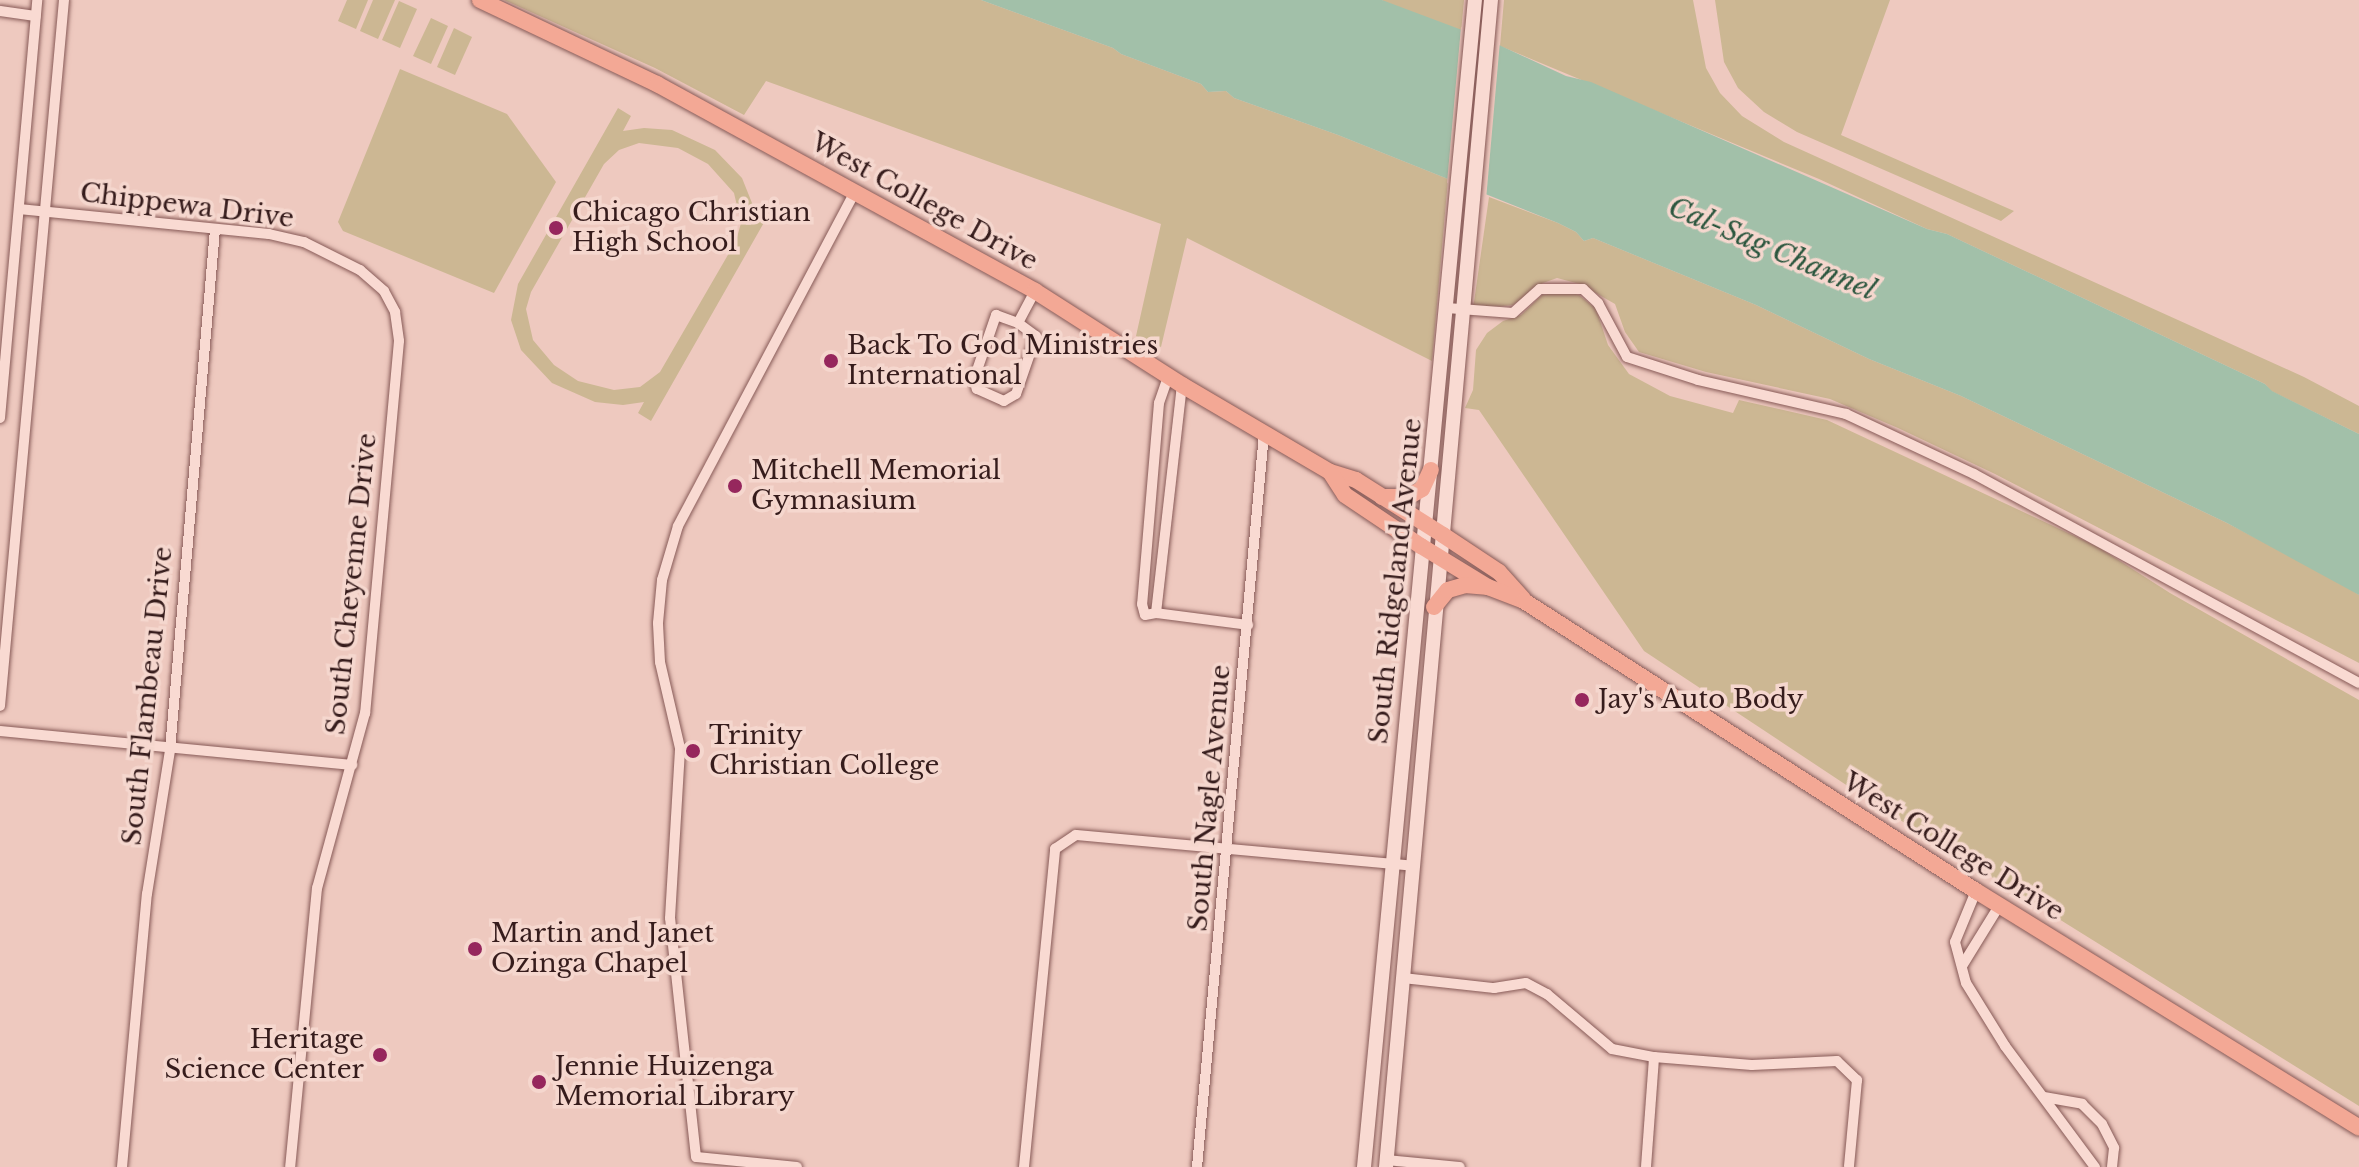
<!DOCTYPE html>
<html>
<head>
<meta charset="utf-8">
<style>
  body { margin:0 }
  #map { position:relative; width:2359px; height:1167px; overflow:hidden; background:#eec9bf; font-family:"Libre Baskerville",serif }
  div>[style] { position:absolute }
  .green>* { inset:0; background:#ccb793 }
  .water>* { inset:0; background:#a2c0a9 }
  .pier>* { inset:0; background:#eec9bf }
  .roads { filter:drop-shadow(0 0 2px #875a57) drop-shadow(0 0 2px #875a57) }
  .street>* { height:10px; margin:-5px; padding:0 5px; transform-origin:5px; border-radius:5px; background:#f9dad2 }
  .secondary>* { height:14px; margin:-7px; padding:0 7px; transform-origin:7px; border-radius:7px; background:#f9dad2 }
  .primary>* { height:16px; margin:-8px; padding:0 8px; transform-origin:8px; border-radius:8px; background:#f3a895 }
  .dots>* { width:22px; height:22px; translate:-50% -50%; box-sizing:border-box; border:4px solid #f5d7ce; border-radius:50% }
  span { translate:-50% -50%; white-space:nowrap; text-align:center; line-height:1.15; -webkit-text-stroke:7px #f5d7ce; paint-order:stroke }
  .street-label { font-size:26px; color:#361c1c }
  .poi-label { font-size:26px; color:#361c1c }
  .left { translate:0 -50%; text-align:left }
  .right { translate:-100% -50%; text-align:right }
  .water-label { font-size:28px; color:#2b563e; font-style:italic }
</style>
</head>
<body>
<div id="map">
  <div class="green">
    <div style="clip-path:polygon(347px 0,368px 0,356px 29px,338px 21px)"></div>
    <div style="clip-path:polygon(373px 0,395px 0,378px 39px,360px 31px)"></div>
    <div style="clip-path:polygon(504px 0,981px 0,1113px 48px,1121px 54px,1201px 84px,1208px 92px,1226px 91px,1234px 98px,1338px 135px,1448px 179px,1432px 361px,1187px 238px,1161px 347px,1136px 336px,1161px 224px,766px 81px,744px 115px,655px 68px)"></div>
    <div style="clip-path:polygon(1382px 0,1464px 0,1461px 32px,1387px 5px)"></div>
    <div style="clip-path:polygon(1504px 0,1693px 0,1706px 68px,1720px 93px,1742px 116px,1784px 142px,2304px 377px,2359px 406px,2359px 434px,2271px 391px,2265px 384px,1947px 234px,1927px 229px,1819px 179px,1500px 46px)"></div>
    <div style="clip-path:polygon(1715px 0,1890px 0,1841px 135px,2014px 211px,2001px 221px,1797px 132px,1764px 112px,1738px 88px,1724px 62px)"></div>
    <div style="clip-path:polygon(399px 1px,417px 9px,400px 48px,382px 40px)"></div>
    <div style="clip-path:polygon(431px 18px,448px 26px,431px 64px,413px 56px)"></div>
    <div style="clip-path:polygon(454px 28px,472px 37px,455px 75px,437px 67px)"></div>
    <div style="clip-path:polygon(400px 69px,507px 114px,556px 182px,494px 293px,343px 231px,338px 222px)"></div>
    <div style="clip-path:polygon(evenodd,618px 108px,631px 116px,623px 131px,644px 128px,672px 130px,715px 150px,742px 178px,756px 213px,766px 219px,651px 421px,638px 413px,644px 402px,623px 405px,595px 402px,552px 383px,521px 350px,511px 320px,518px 284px,618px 108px,639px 143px,678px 148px,708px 164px,734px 193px,741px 223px,736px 241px,660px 372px,640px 387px,614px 390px,578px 381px,554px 365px,533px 340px,526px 309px,531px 292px,604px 164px,619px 150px,639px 143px)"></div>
    <div style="clip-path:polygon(1489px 197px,1558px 223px,1576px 232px,1584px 241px,1593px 238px,1756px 305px,1869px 359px,1961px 396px,2227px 523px,2343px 584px,2359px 595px,2359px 663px,1995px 474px,1898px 428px,1830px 399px,1706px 372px,1639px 352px,1625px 332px,1615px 304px,1580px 284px,1557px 278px,1543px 283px,1513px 305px,1473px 309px)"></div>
    <div style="clip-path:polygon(1566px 291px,1579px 295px,1596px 309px,1608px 345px,1629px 374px,1670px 396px,1733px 413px,1739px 400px,1827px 420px,2098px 547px,2170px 593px,2359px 700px,2359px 1106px,1884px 810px,1644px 651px,1479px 410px,1465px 408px,1473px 390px,1476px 350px,1487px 333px,1503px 321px,1521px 315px,1542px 295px)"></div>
  </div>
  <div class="water">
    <div style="clip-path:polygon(981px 0,1382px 0,1486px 39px,1566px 76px,1591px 82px,1927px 229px,1947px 234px,2265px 384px,2272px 391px,2359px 434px,2359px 595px,2227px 523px,1961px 396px,1869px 359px,1756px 305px,1593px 238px,1584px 241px,1576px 232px,1558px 223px,1338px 135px,1234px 98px,1226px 91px,1208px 92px,1201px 84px,1121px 54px,1113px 48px)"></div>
  </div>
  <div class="pier">
    <div style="clip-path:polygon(1461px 27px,1500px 41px,1486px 200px,1447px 183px)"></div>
  </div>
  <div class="roads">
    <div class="street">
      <div style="left:0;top:11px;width:36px;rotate:8deg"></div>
      <div style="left:19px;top:209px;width:251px;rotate:5.7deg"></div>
      <div style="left:269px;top:234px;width:36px;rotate:13deg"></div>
      <div style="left:304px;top:242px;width:63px;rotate:26.6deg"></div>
      <div style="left:360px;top:270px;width:32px;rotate:41deg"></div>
      <div style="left:384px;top:291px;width:24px;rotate:62deg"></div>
      <div style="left:395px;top:312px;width:29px;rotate:82deg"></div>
      <div style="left:399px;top:341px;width:374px;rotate:95.2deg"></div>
      <div style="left:365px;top:713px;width:181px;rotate:105.3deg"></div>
      <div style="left:317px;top:888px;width:280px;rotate:95.5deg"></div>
      <div style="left:1447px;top:308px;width:66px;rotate:4.3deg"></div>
      <div style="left:1513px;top:313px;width:36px;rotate:-42deg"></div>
      <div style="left:1540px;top:289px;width:43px"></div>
      <div style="left:1583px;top:289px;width:21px;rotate:43deg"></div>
      <div style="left:1598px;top:303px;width:61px;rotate:61.8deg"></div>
      <div style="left:1627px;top:357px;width:75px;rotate:17.9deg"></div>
      <div style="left:1698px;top:380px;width:152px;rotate:12.9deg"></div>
      <div style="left:1846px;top:414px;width:141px;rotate:25.1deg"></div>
      <div style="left:1974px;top:474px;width:438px;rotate:28.5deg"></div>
      <div style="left:1018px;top:323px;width:22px;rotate:36deg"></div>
      <div style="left:1036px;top:336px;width:61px;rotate:109deg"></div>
      <div style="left:1016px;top:394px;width:14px;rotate:150deg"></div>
      <div style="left:1004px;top:401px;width:30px;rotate:-156deg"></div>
      <div style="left:977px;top:389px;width:10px;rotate:-107deg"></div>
      <div style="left:974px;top:379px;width:68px;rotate:-71deg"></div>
      <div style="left:996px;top:315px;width:23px;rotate:20deg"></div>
      <div style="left:1018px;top:323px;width:36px;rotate:-62deg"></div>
      <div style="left:1168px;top:377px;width:28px;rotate:109deg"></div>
      <div style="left:1159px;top:403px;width:202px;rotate:94.8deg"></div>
      <div style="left:1142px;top:604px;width:11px;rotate:75deg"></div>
      <div style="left:1145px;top:615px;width:11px;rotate:-10deg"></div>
      <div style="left:1156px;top:613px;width:93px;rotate:7.4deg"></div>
      <div style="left:0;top:418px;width:420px;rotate:-84.9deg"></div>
      <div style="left:1156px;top:613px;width:229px;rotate:-83.5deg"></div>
      <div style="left:0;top:706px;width:709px;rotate:-84.82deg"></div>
      <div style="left:0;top:731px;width:354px;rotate:5.5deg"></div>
      <div style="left:1976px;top:891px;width:55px;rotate:112.4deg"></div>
      <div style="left:1955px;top:942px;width:42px;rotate:75deg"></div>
      <div style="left:1966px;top:983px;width:74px;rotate:58.2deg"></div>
      <div style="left:2005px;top:1046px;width:151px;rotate:53.4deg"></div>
      <div style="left:1962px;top:966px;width:70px;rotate:-58.3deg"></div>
      <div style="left:1403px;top:978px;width:92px;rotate:6.3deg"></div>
      <div style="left:1494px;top:988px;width:32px;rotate:-9deg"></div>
      <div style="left:1526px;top:983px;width:24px;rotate:28deg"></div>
      <div style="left:1547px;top:994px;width:85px;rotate:40.2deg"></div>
      <div style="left:1612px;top:1049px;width:43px;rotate:10.8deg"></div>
      <div style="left:1654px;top:1057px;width:98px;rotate:4.7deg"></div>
      <div style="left:1752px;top:1065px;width:85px;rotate:-2.7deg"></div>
      <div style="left:1837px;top:1061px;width:28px;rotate:44deg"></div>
      <div style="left:1857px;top:1080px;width:87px;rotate:95.3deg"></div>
      <div style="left:2044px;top:1097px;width:39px;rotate:10deg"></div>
      <div style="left:2082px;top:1104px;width:28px;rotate:45deg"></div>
      <div style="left:2102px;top:1124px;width:27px;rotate:63deg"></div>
      <div style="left:2114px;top:1148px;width:19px;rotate:96deg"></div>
      <div style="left:1386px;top:1160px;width:74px;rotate:5.4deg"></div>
      <div style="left:122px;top:1167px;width:274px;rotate:-84.8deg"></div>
      <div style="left:147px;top:894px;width:146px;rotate:-80.9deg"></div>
      <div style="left:170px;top:750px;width:523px;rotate:-85.06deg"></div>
      <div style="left:797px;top:1167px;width:101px;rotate:-174.3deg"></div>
      <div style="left:696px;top:1157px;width:240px;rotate:-96.2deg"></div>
      <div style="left:670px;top:918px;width:170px;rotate:-86.6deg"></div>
      <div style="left:680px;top:748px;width:88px;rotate:-103.1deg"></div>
      <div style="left:660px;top:662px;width:39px;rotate:-93deg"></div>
      <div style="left:658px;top:623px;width:43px;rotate:-84.7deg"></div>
      <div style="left:662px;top:580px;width:56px;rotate:-73.5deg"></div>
      <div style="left:678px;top:526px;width:379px;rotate:-62.1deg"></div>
      <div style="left:1024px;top:1167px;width:320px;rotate:-84.4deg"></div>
      <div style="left:1055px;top:849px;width:25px;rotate:-34deg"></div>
      <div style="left:1076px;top:835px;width:339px;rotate:5.2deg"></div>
      <div style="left:1197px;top:1167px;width:736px;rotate:-84.78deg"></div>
      <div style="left:1646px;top:1167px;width:110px;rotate:-85.8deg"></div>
    </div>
    <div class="secondary">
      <div style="left:1364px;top:1167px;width:1172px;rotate:-84.57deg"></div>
      <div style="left:1386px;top:1167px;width:1172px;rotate:-84.86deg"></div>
    </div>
    <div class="primary">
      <div style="left:480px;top:0;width:196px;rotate:25.4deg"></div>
      <div style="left:657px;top:84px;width:431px;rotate:28.7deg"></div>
      <div style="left:1035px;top:291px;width:174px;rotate:32.6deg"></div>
      <div style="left:1182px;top:385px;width:172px;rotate:30.4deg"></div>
      <div style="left:1330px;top:472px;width:27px;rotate:17deg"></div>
      <div style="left:1356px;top:480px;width:103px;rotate:32.3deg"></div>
      <div style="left:1443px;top:535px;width:67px;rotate:33.5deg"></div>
      <div style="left:1499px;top:572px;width:36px;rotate:48deg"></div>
      <div style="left:1330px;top:472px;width:27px;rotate:57deg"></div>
      <div style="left:1345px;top:495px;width:92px;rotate:33.9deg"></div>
      <div style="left:1421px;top:546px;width:79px;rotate:31.5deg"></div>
      <div style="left:1488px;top:587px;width:39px;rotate:21deg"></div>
      <div style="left:1524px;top:601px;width:537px;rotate:32.68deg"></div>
      <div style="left:1976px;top:891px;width:450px;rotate:31.7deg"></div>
      <div style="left:1382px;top:497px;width:26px"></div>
      <div style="left:1408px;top:497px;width:16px;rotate:-30deg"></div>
      <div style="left:1422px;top:489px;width:21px;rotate:-65deg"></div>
      <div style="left:1434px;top:607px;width:22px;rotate:-51deg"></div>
      <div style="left:1448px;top:590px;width:18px;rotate:-16deg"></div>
      <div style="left:1465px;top:585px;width:21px;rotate:5deg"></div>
    </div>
  </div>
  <div class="dots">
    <div style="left:556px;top:228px;background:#96275d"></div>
    <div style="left:831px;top:361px;background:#96275d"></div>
    <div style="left:735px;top:486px;background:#96275d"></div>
    <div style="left:1582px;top:700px;background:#96275d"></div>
    <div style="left:693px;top:751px;background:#96275d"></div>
    <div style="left:475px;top:949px;background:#96275d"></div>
    <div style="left:380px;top:1055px;background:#96275d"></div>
    <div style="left:539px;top:1082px;background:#96275d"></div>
  </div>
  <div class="street-label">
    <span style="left:924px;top:202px;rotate:29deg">West College Drive</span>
    <span style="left:187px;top:206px;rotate:7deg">Chippewa Drive</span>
    <span style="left:1396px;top:581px;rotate:-84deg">South Ridgeland Avenue</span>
    <span style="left:352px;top:584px;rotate:-84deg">South Cheyenne Drive</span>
    <span style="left:148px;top:696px;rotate:-84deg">South Flambeau Drive</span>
    <span style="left:1210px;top:798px;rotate:-85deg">South Nagle Avenue</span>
    <span style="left:1953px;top:847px;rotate:32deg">West College Drive</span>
  </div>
  <div class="poi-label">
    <span class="left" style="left:572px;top:228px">Chicago Christian<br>High School</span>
    <span class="left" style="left:847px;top:361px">Back To God Ministries<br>International</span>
    <span class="left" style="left:751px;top:486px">Mitchell Memorial<br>Gymnasium</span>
    <span class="left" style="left:1598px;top:700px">Jay's Auto Body</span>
    <span class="left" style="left:709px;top:751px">Trinity<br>Christian College</span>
    <span class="left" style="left:491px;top:949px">Martin and Janet<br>Ozinga Chapel</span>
    <span class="right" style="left:364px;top:1055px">Heritage<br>Science Center</span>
    <span class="left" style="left:555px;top:1082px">Jennie Huizenga<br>Memorial Library</span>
  </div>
  <div class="water-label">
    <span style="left:1772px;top:249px;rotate:23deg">Cal-Sag Channel</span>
  </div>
</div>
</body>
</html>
